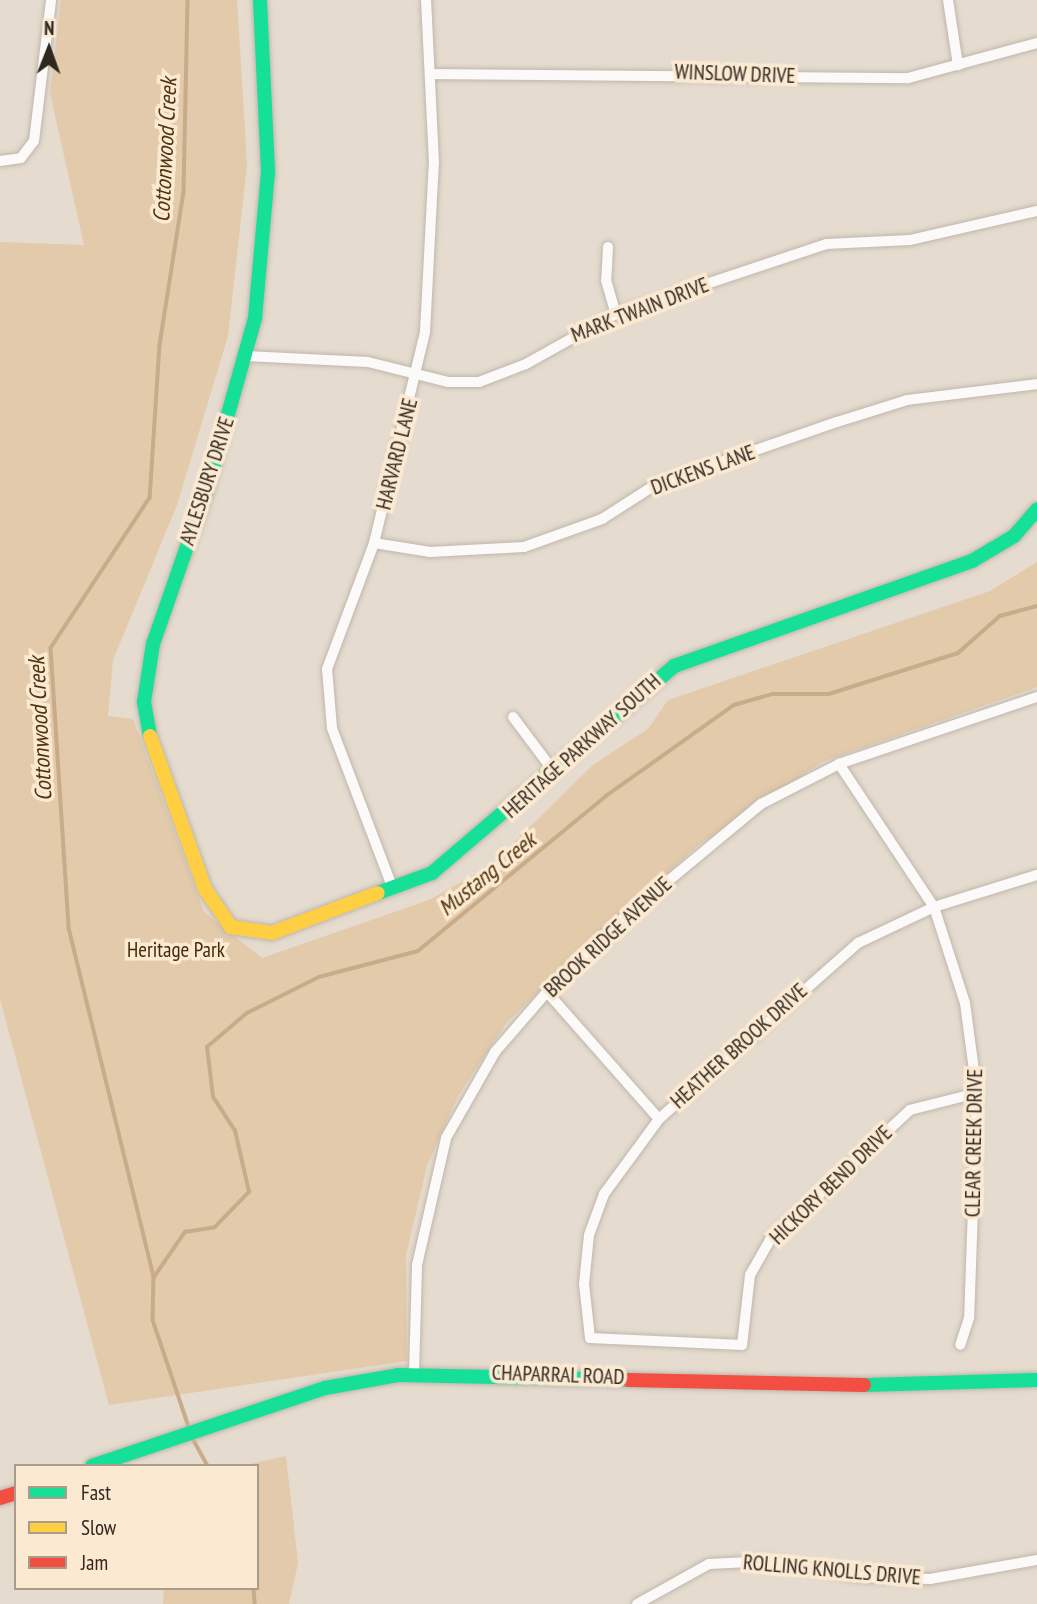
<!DOCTYPE html>
<html>
<head>
<meta charset="utf-8">
<style>
  body { margin:0 }
  #map { position:relative; width:1037px; height:1604px; overflow:hidden; background:#e5dbce; font-family:"PT Sans Narrow",sans-serif }
  div>[style] { position:absolute }
  .green>* { inset:0; background:#e2caab }
  .stream>* { height:3.5px; margin:-1.75px; padding:0 1.75px; transform-origin:1.75px; border-radius:1.75px; background:#c8ac89 }
  .roads { filter:drop-shadow(0 0 2px #bfb7ad) drop-shadow(0 0 2px #bfb7ad) }
  .street>* { height:10px; margin:-5px; padding:0 5px; transform-origin:5px; border-radius:5px; background:#fbfaf8 }
  .fast>* { height:14px; margin:-7px; padding:0 7px; transform-origin:7px; border-radius:7px; background:#16e098 }
  .slow>* { height:14px; margin:-7px; padding:0 7px; transform-origin:7px; border-radius:7px; background:#ffcf43 }
  .jam>* { height:14px; margin:-7px; padding:0 7px; transform-origin:7px; border-radius:7px; background:#f24e42 }
  span { translate:-50% -50%; white-space:nowrap; text-align:center; line-height:1.15; -webkit-text-stroke:7px #fce9d2; paint-order:stroke }
  .street-label { font-size:21px; color:#2f281f }
  .park-label { font-size:21px; color:#442b05 }
  .water-label { font-size:23px; color:#4f3611; font-style:italic }
  .legend { position:absolute; left:14px; top:1464px; width:245px; height:126px; box-sizing:border-box; background:#fce9d2; border:2px solid #aa9c8a; margin:0; padding:9px 12px; list-style:none; font-size:21px; color:#2f281f }
  .legend li { display:flex; align-items:center; gap:14px; height:35px }
  .legend b { width:35px; border:2px solid #aa9c8a }
  .north { position:absolute; left:14px; top:14px; width:70px; height:70px; -webkit-text-stroke:5px #fce9d2; paint-order:stroke; rotate:1deg; font-size:19px; font-weight:700; line-height:28px; text-align:center; color:#2f281f }
  .north::after { content:''; display:block; margin:auto; width:24px; height:32px; background:#2f281f; clip-path:polygon(50% 0,100% 100%,50% 72%,0 100%) }
</style>
</head>
<body>
<div id="map">
  <div class="green">
    <div style="clip-path:polygon(61px 0,237px 0,247px 164px,228px 336px,177px 505px,113px 660px,108px 716px,133px 719px,204px 912px,262px 958px,429px 900px,491px 865px,593px 765px,648px 729px,668px 700px,990px 591px,1037px 562px,1037px 687px,822px 762px,696px 847px,507px 1022px,458px 1096px,427px 1166px,406px 1255px,407px 1361px,109px 1405px,0 999px,0 242px,84px 245px,50px 93px)"></div>
    <div style="clip-path:polygon(286px 1456px,298px 1563px,289px 1604px,163px 1604px,164px 1588px,257px 1588px,257px 1466px,241px 1466px)"></div>
  </div>
  <div class="stream">
    <div style="left:188px;top:0;width:192px;rotate:91.2deg"></div>
    <div style="left:184px;top:192px;width:155px;rotate:98.9deg"></div>
    <div style="left:160px;top:345px;width:153px;rotate:93.7deg"></div>
    <div style="left:150px;top:498px;width:180px;rotate:123.4deg"></div>
    <div style="left:51px;top:648px;width:281px;rotate:86.3deg"></div>
    <div style="left:69px;top:928px;width:359px;rotate:76.3deg"></div>
    <div style="left:154px;top:1277px;width:43px;rotate:91.3deg"></div>
    <div style="left:153px;top:1320px;width:116px;rotate:71.4deg"></div>
    <div style="left:154px;top:1277px;width:55px;rotate:-55.4deg"></div>
    <div style="left:185px;top:1232px;width:30px;rotate:-9deg"></div>
    <div style="left:215px;top:1227px;width:49px;rotate:-45.8deg"></div>
    <div style="left:249px;top:1192px;width:63px;rotate:-102.9deg"></div>
    <div style="left:235px;top:1131px;width:40px;rotate:-122.9deg"></div>
    <div style="left:213px;top:1097px;width:50px;rotate:-96.8deg"></div>
    <div style="left:207px;top:1047px;width:52px;rotate:-40.4deg"></div>
    <div style="left:247px;top:1013px;width:80px;rotate:-26.6deg"></div>
    <div style="left:319px;top:977px;width:102px;rotate:-14.7deg"></div>
    <div style="left:418px;top:951px;width:244px;rotate:-39.5deg"></div>
    <div style="left:606px;top:796px;width:157px;rotate:-35.4deg"></div>
    <div style="left:734px;top:705px;width:41px;rotate:-15.8deg"></div>
    <div style="left:773px;top:694px;width:56px"></div>
    <div style="left:829px;top:694px;width:135px;rotate:-17.6deg"></div>
    <div style="left:958px;top:653px;width:56px;rotate:-41.4deg"></div>
    <div style="left:1000px;top:616px;width:38px;rotate:-15deg"></div>
    <div style="left:192px;top:1437px;width:33px;rotate:61deg"></div>
    <div style="left:254px;top:1588px;width:16px;rotate:86deg"></div>
  </div>
  <div class="roads">
    <div class="street">
      <div style="left:948px;top:0;width:66px;rotate:81.3deg"></div>
      <div style="left:430px;top:74px;width:478px;rotate:0.5deg"></div>
      <div style="left:908px;top:78px;width:134px;rotate:-15.2deg"></div>
      <div style="left:0;top:161px;width:21px;rotate:-8deg"></div>
      <div style="left:21px;top:158px;width:21px;rotate:-53deg"></div>
      <div style="left:34px;top:141px;width:142px;rotate:-83.1deg"></div>
      <div style="left:608px;top:247px;width:33px;rotate:93deg"></div>
      <div style="left:606px;top:280px;width:35px;rotate:74deg"></div>
      <div style="left:246px;top:356px;width:122px;rotate:2.8deg"></div>
      <div style="left:368px;top:362px;width:82px;rotate:14deg"></div>
      <div style="left:448px;top:382px;width:31px"></div>
      <div style="left:479px;top:382px;width:50px;rotate:-21deg"></div>
      <div style="left:526px;top:364px;width:103px;rotate:-29.1deg"></div>
      <div style="left:616px;top:314px;width:221px;rotate:-18.4deg"></div>
      <div style="left:826px;top:244px;width:84px;rotate:-2.7deg"></div>
      <div style="left:910px;top:240px;width:130px;rotate:-12.9deg"></div>
      <div style="left:374px;top:543px;width:57px;rotate:9.1deg"></div>
      <div style="left:430px;top:552px;width:94px;rotate:-3deg"></div>
      <div style="left:524px;top:547px;width:83px;rotate:-19.7deg"></div>
      <div style="left:602px;top:519px;width:63px;rotate:-32.7deg"></div>
      <div style="left:655px;top:485px;width:193px;rotate:-19.1deg"></div>
      <div style="left:837px;top:422px;width:73px;rotate:-17.4deg"></div>
      <div style="left:907px;top:400px;width:131px;rotate:-7deg"></div>
      <div style="left:513px;top:717px;width:65px;rotate:53.1deg"></div>
      <div style="left:839px;top:764px;width:172px;rotate:56.4deg"></div>
      <div style="left:934px;top:907px;width:101px;rotate:72.1deg"></div>
      <div style="left:965px;top:1003px;width:91px;rotate:82.4deg"></div>
      <div style="left:977px;top:1093px;width:225px;rotate:92deg"></div>
      <div style="left:969px;top:1318px;width:28px;rotate:108deg"></div>
      <div style="left:393px;top:889px;width:172px;rotate:-110.8deg"></div>
      <div style="left:332px;top:728px;width:59px;rotate:-94.8deg"></div>
      <div style="left:327px;top:669px;width:134px;rotate:-69.5deg"></div>
      <div style="left:374px;top:543px;width:217px;rotate:-76.4deg"></div>
      <div style="left:425px;top:332px;width:169px;rotate:-87deg"></div>
      <div style="left:434px;top:163px;width:163px;rotate:-92.8deg"></div>
      <div style="left:547px;top:992px;width:169px;rotate:48.6deg"></div>
      <div style="left:977px;top:1093px;width:69px;rotate:165.8deg"></div>
      <div style="left:910px;top:1110px;width:191px;rotate:137.1deg"></div>
      <div style="left:770px;top:1240px;width:40px;rotate:119.7deg"></div>
      <div style="left:750px;top:1275px;width:70px;rotate:96.5deg"></div>
      <div style="left:742px;top:1345px;width:152px;rotate:-177.4deg"></div>
      <div style="left:590px;top:1338px;width:54px;rotate:-96.3deg"></div>
      <div style="left:584px;top:1284px;width:49px;rotate:-84.2deg"></div>
      <div style="left:589px;top:1235px;width:44px;rotate:-69.9deg"></div>
      <div style="left:604px;top:1194px;width:93px;rotate:-53.7deg"></div>
      <div style="left:659px;top:1119px;width:266px;rotate:-41.5deg"></div>
      <div style="left:858px;top:943px;width:84px;rotate:-25.3deg"></div>
      <div style="left:934px;top:907px;width:108px;rotate:-17.3deg"></div>
      <div style="left:414px;top:1374px;width:109px;rotate:-88.4deg"></div>
      <div style="left:417px;top:1265px;width:130px;rotate:-77.1deg"></div>
      <div style="left:446px;top:1138px;width:99px;rotate:-60.3deg"></div>
      <div style="left:495px;top:1052px;width:79px;rotate:-49.1deg"></div>
      <div style="left:547px;top:992px;width:94px;rotate:-44.6deg"></div>
      <div style="left:614px;top:926px;width:191px;rotate:-39.7deg"></div>
      <div style="left:761px;top:804px;width:88px;rotate:-27.1deg"></div>
      <div style="left:839px;top:764px;width:209px;rotate:-18.7deg"></div>
      <div style="left:637px;top:1604px;width:82px;rotate:-29.1deg"></div>
      <div style="left:709px;top:1564px;width:60px;rotate:-2.9deg"></div>
      <div style="left:769px;top:1561px;width:92px;rotate:10deg"></div>
      <div style="left:860px;top:1577px;width:70px;rotate:1.6deg"></div>
      <div style="left:930px;top:1579px;width:109px;rotate:-10.1deg"></div>
    </div>
    <div class="fast">
      <div style="left:150px;top:736px;width:35px;rotate:-100deg"></div>
      <div style="left:144px;top:702px;width:59px;rotate:-81.2deg"></div>
      <div style="left:153px;top:644px;width:164px;rotate:-70.8deg"></div>
      <div style="left:207px;top:489px;width:178px;rotate:-74.3deg"></div>
      <div style="left:255px;top:318px;width:148px;rotate:-84.9deg"></div>
      <div style="left:268px;top:171px;width:171px;rotate:-92.7deg"></div>
      <div style="left:378px;top:893px;width:58px;rotate:-20.3deg"></div>
      <div style="left:432px;top:873px;width:318px;rotate:-40.5deg"></div>
      <div style="left:674px;top:666px;width:316px;rotate:-19.4deg"></div>
      <div style="left:972px;top:561px;width:49px;rotate:-30.8deg"></div>
      <div style="left:1014px;top:536px;width:35px;rotate:-49deg"></div>
      <div style="left:864px;top:1385px;width:173px;rotate:-1.7deg"></div>
      <div style="left:92px;top:1466px;width:246px;rotate:-18.5deg"></div>
      <div style="left:325px;top:1388px;width:74px;rotate:-10.1deg"></div>
      <div style="left:398px;top:1375px;width:230px;rotate:1.2deg"></div>
    </div>
    <div class="slow">
      <div style="left:150px;top:736px;width:163px;rotate:70.2deg"></div>
      <div style="left:205px;top:889px;width:46px;rotate:55.6deg"></div>
      <div style="left:231px;top:927px;width:41px;rotate:8.3deg"></div>
      <div style="left:272px;top:933px;width:113px;rotate:-20.7deg"></div>
    </div>
    <div class="jam">
      <div style="left:628px;top:1380px;width:236px;rotate:1.2deg"></div>
      <div style="left:0;top:1498px;width:17px;rotate:-17deg"></div>
    </div>
  </div>
  <div class="street-label">
    <span style="left:735px;top:74px;rotate:2deg">WINSLOW DRIVE</span>
    <span style="left:640px;top:310px;rotate:-21deg">MARK TWAIN DRIVE</span>
    <span style="left:397px;top:454px;rotate:-76deg">HARVARD LANE</span>
    <span style="left:703px;top:470px;rotate:-20deg">DICKENS LANE</span>
    <span style="left:207px;top:481px;rotate:-72deg">AYLESBURY DRIVE</span>
    <span style="left:582px;top:746px;rotate:-42deg">HERITAGE PARKWAY SOUTH</span>
    <span style="left:608px;top:937px;rotate:-43deg">BROOK RIDGE AVENUE</span>
    <span style="left:739px;top:1046px;rotate:-42deg">HEATHER BROOK DRIVE</span>
    <span style="left:974px;top:1143px;rotate:-89deg">CLEAR CREEK DRIVE</span>
    <span style="left:831px;top:1185px;rotate:-44deg">HICKORY BEND DRIVE</span>
    <span style="left:558px;top:1375px;rotate:2deg">CHAPARRAL ROAD</span>
    <span style="left:832px;top:1570px;rotate:5deg">ROLLING KNOLLS DRIVE</span>
  </div>
  <div class="park-label">
    <span style="left:176px;top:950px">Heritage Park</span>
  </div>
  <div class="water-label">
    <span style="left:165px;top:150px;rotate:-87deg">Cottonwood Creek</span>
    <span style="left:40px;top:729px;rotate:-93deg">Cottonwood Creek</span>
    <span style="left:487px;top:874px;rotate:-39deg">Mustang Creek</span>
  </div>
  <ul class="legend">
  <li><b style="height:9px;background:#16e098"></b>Fast</li>
  <li><b style="height:9px;background:#ffcf43"></b>Slow</li>
  <li><b style="height:9px;background:#f24e42"></b>Jam</li>
  </ul>
  <div class="north">N</div>
</div>
</body>
</html>
